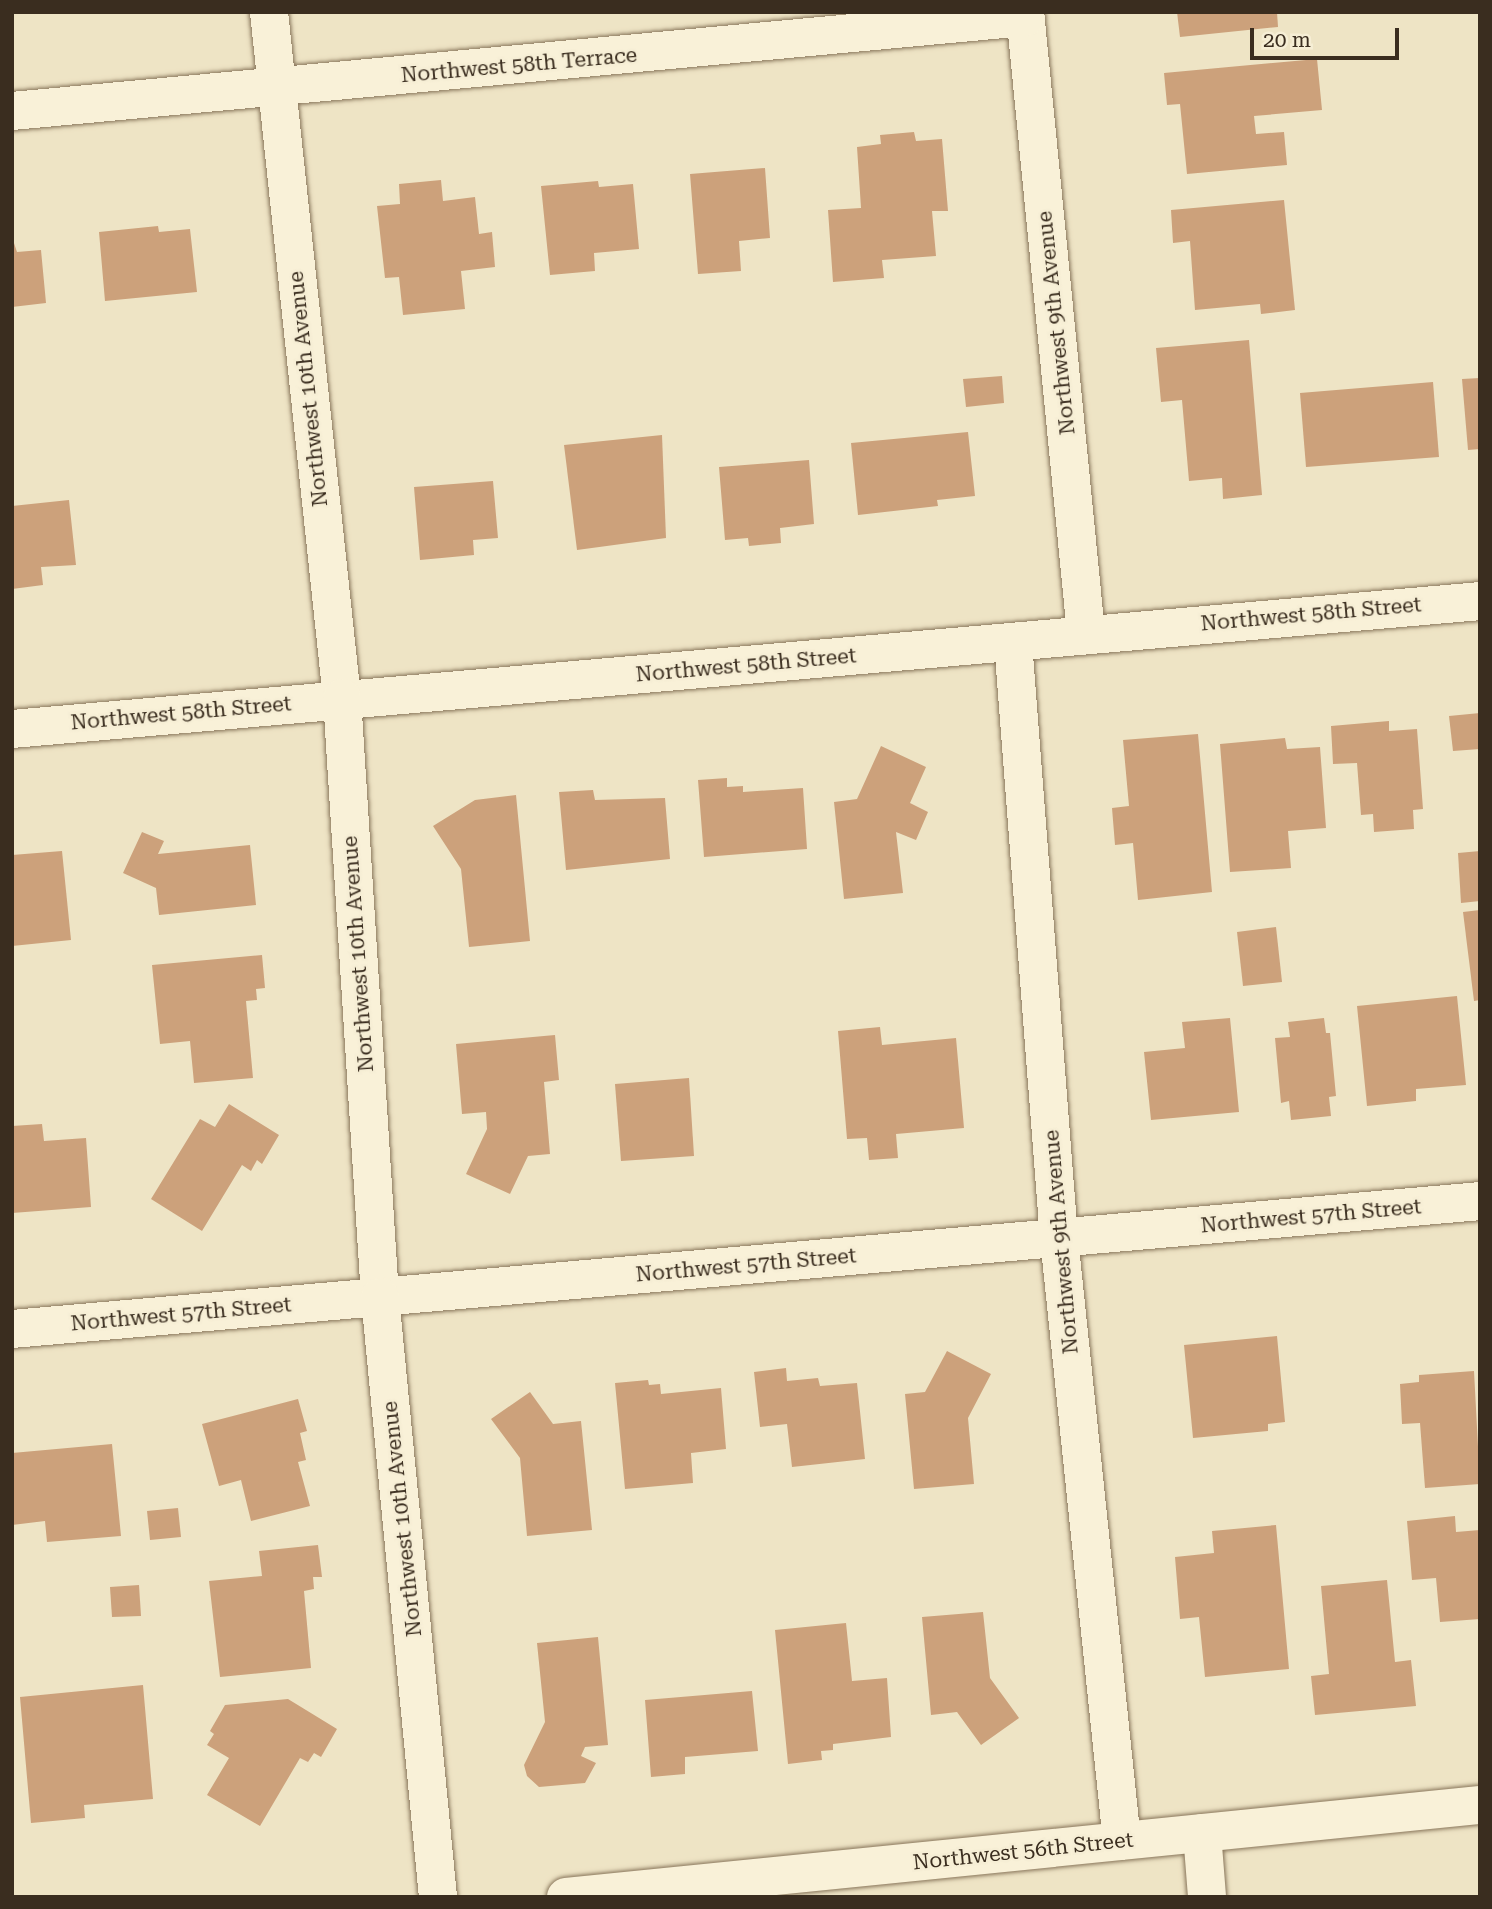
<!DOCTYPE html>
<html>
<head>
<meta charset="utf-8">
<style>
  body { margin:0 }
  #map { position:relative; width:1492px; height:1909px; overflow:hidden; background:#eee4c5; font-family:"Roboto Serif",serif }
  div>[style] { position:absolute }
  .building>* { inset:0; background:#cca17b }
  .roads { filter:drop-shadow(0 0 2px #89765b) drop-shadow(0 0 2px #89765b) }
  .minor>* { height:38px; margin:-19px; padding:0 19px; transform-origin:19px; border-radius:19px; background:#f9f1d8 }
  .tertiary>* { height:38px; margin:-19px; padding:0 19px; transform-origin:19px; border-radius:19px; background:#f9f1d8 }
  span { translate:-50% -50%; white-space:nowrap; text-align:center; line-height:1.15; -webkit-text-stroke:5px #f6eed5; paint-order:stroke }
  .street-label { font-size:21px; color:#3a2d1f }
  .frame { position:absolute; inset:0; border:14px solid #3a2d1f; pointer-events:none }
  .scale { position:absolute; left:1250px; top:28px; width:149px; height:32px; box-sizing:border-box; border:4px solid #3a2d1f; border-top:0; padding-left:9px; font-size:21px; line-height:24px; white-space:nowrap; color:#3a2d1f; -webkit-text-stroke:5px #f6eed5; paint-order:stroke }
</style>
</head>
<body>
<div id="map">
  <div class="building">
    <div style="clip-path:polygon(1177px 12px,1277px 12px,1278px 27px,1180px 37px)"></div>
    <div style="clip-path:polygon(1317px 59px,1322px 110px,1254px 116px,1256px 134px,1284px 132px,1287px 165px,1187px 174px,1180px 104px,1167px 105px,1164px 73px)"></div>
    <div style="clip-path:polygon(914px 132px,916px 141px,942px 139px,948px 211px,932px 211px,936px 256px,882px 260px,884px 278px,833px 282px,828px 210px,861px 208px,857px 147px,881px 144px,880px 135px)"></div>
    <div style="clip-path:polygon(765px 168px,770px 238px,739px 241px,741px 271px,698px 274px,690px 174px)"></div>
    <div style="clip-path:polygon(441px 180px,443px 201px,475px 197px,479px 234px,492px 232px,495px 267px,461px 271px,465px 309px,403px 315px,399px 277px,385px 278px,377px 206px,400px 204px,399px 184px)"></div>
    <div style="clip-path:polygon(598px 181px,599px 187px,633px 184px,639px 249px,594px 253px,595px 271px,550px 275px,541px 186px)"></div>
    <div style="clip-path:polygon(1284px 200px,1295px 310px,1261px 314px,1260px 304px,1195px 310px,1190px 241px,1173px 243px,1171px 210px)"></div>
    <div style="clip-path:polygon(158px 226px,159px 232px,190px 229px,197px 292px,105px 301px,99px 232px)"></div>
    <div style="clip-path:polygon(12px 237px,17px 252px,41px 250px,46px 303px,12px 307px)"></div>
    <div style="clip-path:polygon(1249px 340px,1262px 495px,1223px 499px,1222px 478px,1189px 481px,1182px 400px,1161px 402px,1156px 348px)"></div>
    <div style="clip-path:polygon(1002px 376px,1004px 403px,966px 407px,963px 379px)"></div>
    <div style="clip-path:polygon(1480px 378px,1480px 449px,1468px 450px,1462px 379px)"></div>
    <div style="clip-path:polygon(1433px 382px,1439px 457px,1306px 467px,1300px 393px)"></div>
    <div style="clip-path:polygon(968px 432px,975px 496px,937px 500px,938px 506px,858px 515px,851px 443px)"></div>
    <div style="clip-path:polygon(662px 435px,666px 538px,577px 550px,564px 445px)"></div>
    <div style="clip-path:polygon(809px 460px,814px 524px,780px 528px,781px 543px,749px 546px,748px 538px,725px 540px,719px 467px)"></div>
    <div style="clip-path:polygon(493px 481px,498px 538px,473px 540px,474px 555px,420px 560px,414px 487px)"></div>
    <div style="clip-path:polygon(69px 500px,76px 565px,41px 567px,43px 585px,12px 589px,12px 506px)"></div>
    <div style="clip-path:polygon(1480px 713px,1480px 749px,1453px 751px,1449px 716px)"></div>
    <div style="clip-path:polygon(1389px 721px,1389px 731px,1417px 729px,1423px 809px,1413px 810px,1414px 829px,1374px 832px,1373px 814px,1361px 815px,1357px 763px,1333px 764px,1331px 726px)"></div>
    <div style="clip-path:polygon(1198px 734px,1212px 892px,1138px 900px,1133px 843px,1115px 845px,1112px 808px,1129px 806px,1123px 740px)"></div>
    <div style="clip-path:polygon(1285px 738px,1287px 749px,1320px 747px,1326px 828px,1288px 831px,1291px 868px,1230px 872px,1220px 744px)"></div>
    <div style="clip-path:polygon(881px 746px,926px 767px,910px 803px,928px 812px,916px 840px,896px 832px,903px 893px,844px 899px,834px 802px,857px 799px)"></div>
    <div style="clip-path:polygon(727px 778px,727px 787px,743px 786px,743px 792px,803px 788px,807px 849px,704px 857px,698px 780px)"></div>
    <div style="clip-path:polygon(593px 790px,595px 800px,665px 798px,670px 859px,566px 870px,559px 792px)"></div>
    <div style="clip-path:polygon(516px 795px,530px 941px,469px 947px,461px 869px,433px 826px,475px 800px)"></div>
    <div style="clip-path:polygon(142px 832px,164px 841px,158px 854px,250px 845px,256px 905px,159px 915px,156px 888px,123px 873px)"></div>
    <div style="clip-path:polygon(62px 851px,71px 940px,12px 946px,12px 855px)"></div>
    <div style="clip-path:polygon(1480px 851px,1480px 901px,1461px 903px,1458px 853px)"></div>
    <div style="clip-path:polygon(1480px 910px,1480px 1000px,1474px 1001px,1463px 912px)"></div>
    <div style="clip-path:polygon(1276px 927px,1282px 982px,1243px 986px,1237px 932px)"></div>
    <div style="clip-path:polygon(262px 955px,265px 988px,256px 989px,257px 1000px,246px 1001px,253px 1078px,194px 1083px,190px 1041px,160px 1044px,152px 965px)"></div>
    <div style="clip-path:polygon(1457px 996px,1466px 1085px,1416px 1089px,1416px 1101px,1367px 1106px,1357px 1006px)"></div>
    <div style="clip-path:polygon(1230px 1018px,1239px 1112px,1151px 1120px,1144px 1052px,1185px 1048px,1182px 1022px)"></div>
    <div style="clip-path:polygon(1324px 1018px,1326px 1033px,1330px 1033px,1336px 1096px,1329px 1097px,1331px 1116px,1291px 1120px,1289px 1101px,1281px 1103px,1275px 1038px,1290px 1037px,1288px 1022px)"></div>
    <div style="clip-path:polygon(880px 1027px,882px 1045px,956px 1038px,964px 1128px,896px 1134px,898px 1158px,869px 1160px,867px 1138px,847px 1139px,838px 1031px)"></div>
    <div style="clip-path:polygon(555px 1035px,559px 1080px,544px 1082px,550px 1154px,528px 1156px,510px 1194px,466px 1174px,487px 1129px,486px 1112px,462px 1114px,456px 1044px)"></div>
    <div style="clip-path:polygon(689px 1078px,694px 1156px,621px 1161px,615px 1084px)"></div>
    <div style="clip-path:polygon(229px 1104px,279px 1135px,262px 1164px,257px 1160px,251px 1171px,242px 1165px,202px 1231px,151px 1199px,200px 1119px,215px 1127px)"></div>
    <div style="clip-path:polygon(42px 1124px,44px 1141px,86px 1138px,91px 1207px,12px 1213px,12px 1126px)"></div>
    <div style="clip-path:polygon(1277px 1336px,1285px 1422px,1268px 1424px,1268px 1431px,1193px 1438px,1184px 1345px)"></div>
    <div style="clip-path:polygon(947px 1351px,991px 1374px,968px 1418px,974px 1484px,914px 1489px,905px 1394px,925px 1392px)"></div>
    <div style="clip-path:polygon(786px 1368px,787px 1381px,818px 1378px,820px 1386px,857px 1383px,865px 1459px,792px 1467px,787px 1424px,760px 1427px,754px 1372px)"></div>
    <div style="clip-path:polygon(1474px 1371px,1480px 1484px,1425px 1488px,1420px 1423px,1402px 1424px,1400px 1384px,1419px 1382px,1419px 1375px)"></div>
    <div style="clip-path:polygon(648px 1380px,649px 1385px,660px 1384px,661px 1394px,721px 1388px,726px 1449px,691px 1453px,693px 1483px,625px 1489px,615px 1383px)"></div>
    <div style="clip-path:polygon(530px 1392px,553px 1424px,581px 1421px,592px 1530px,527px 1536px,520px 1458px,491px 1419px)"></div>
    <div style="clip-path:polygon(298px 1399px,307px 1431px,300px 1433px,306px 1460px,298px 1462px,310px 1506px,251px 1521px,241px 1480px,219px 1486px,202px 1424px)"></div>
    <div style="clip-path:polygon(112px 1444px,121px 1536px,47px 1542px,45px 1521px,12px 1525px,12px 1453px)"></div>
    <div style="clip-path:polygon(178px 1508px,181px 1537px,150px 1540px,147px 1511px)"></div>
    <div style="clip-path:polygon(1455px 1516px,1456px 1532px,1480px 1530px,1480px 1619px,1440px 1622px,1436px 1578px,1412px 1580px,1407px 1521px)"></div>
    <div style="clip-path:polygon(1276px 1525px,1289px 1669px,1205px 1677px,1199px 1617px,1180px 1619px,1175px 1557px,1214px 1553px,1212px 1531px)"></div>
    <div style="clip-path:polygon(318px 1545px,322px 1577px,313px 1577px,314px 1589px,304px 1591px,311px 1668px,220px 1677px,209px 1581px,262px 1576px,259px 1551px)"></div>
    <div style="clip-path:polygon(1387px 1580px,1395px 1662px,1411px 1660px,1416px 1706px,1315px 1715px,1311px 1676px,1329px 1674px,1321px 1586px)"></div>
    <div style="clip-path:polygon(139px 1585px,141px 1616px,112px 1617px,110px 1587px)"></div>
    <div style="clip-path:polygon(983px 1612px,990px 1678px,1019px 1718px,981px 1745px,957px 1712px,931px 1715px,922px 1617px)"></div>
    <div style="clip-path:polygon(846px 1623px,852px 1681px,887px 1678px,891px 1737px,833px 1744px,833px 1750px,821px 1751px,822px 1760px,788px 1764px,775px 1630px)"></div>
    <div style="clip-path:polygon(598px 1637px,608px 1745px,585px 1747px,581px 1756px,596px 1763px,585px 1783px,539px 1787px,527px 1776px,524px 1765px,545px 1722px,537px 1643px)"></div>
    <div style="clip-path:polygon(143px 1685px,153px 1799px,84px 1805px,85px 1818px,31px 1823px,20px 1697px)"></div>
    <div style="clip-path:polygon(752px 1691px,758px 1751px,685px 1757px,685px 1774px,651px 1777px,645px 1700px)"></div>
    <div style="clip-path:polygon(288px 1699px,337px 1729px,321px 1757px,314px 1753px,308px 1762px,300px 1758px,260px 1826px,207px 1795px,229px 1758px,207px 1745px,214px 1734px,210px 1731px,225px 1705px)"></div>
  </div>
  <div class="roads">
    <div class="minor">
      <div style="left:1025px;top:12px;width:624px;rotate:84.39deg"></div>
      <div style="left:12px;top:111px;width:1018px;rotate:-5.3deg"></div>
      <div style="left:1013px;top:642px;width:598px;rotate:85.59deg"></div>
      <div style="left:1059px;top:1238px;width:606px;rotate:84.04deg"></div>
      <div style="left:12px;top:729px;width:1474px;rotate:-4.98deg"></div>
      <div style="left:12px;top:1329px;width:1474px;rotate:-4.98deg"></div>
      <div style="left:1202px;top:1833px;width:64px;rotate:85.5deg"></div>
      <div style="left:566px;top:1897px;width:919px;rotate:-5.75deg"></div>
    </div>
    <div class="tertiary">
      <div style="left:269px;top:12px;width:690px;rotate:83.93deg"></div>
      <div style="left:342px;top:698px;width:600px;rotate:86.37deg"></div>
      <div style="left:380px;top:1297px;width:603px;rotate:84.48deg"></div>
    </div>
  </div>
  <div class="street-label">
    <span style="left:519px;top:65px;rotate:-5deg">Northwest 58th Terrace</span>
    <span style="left:1056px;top:323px;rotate:-96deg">Northwest 9th Avenue</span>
    <span style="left:308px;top:389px;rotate:-96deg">Northwest 10th Avenue</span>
    <span style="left:1311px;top:614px;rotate:-5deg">Northwest 58th Street</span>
    <span style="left:746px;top:665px;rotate:-5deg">Northwest 58th Street</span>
    <span style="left:181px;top:713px;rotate:-5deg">Northwest 58th Street</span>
    <span style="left:358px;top:954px;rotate:-94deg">Northwest 10th Avenue</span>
    <span style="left:1311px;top:1216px;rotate:-5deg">Northwest 57th Street</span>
    <span style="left:1061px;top:1242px;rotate:-95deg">Northwest 9th Avenue</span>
    <span style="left:746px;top:1265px;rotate:-5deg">Northwest 57th Street</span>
    <span style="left:181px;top:1314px;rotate:-5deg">Northwest 57th Street</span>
    <span style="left:402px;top:1519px;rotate:-96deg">Northwest 10th Avenue</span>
    <span style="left:1023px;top:1851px;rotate:-6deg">Northwest 56th Street</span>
  </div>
  <div class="frame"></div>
  <div class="scale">20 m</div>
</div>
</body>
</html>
